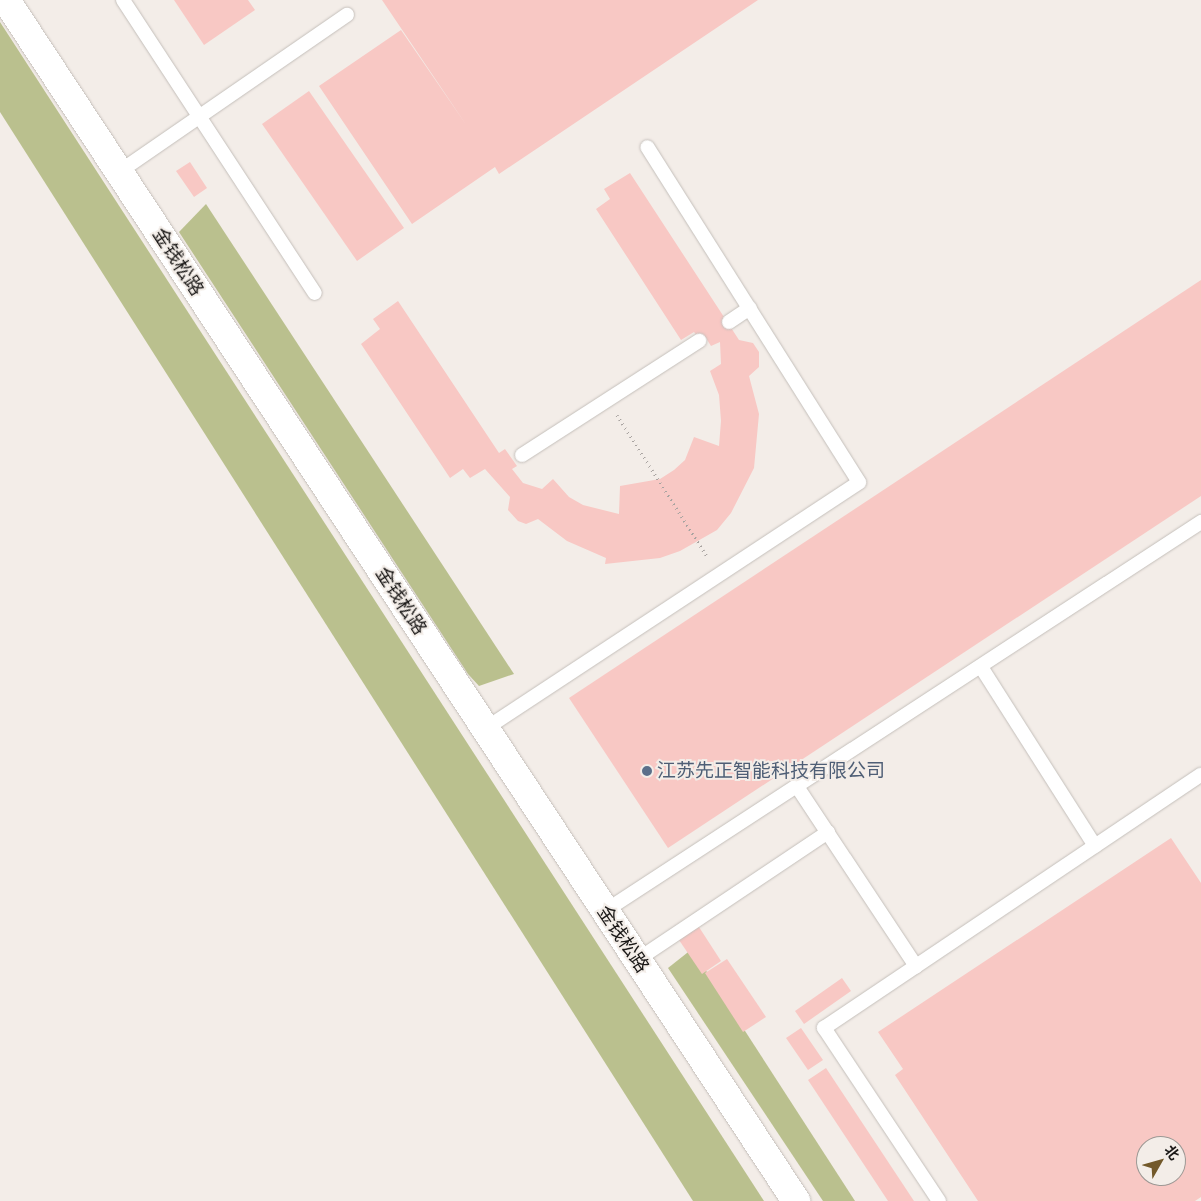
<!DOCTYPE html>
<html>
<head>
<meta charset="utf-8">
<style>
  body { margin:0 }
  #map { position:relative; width:1201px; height:1201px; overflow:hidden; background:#f3ede8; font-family:"PT Sans Narrow","Noto Sans SC",sans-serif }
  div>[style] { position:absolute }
  .green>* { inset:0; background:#bac08e }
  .building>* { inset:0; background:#f8c8c4 }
  .path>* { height:3px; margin-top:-1.5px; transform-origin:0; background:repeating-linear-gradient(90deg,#a8a3a0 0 1px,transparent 0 5px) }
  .roads { filter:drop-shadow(0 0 1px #c4bfba) drop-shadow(0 0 1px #c4bfba) }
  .service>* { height:14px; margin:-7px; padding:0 7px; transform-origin:7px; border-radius:7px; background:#fff }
  .minor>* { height:28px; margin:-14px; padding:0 14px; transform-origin:14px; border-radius:14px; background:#fff }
  .dots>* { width:14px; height:14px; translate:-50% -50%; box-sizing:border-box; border:2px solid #f3ede8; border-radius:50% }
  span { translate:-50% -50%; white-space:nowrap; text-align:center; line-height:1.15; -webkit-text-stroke:4px #f3ede8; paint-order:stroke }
  .street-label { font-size:19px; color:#1a1817 }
  .service-label { font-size:19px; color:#4e5e75 }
  .left { translate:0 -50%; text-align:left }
  .north { position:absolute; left:1136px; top:1136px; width:50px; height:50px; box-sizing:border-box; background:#f3ede8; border:1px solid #9c9894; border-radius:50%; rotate:52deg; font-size:14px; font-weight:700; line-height:20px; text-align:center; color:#1a1817 }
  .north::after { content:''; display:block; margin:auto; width:18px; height:22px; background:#73592a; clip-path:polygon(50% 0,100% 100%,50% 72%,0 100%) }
</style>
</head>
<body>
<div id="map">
  <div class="green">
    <div style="clip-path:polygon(0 22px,764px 1201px,693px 1201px,0 112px)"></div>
    <div style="clip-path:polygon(206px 204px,514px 674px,479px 686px,468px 674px,179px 232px)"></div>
    <div style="clip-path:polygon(692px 949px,855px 1201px,823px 1201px,668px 968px)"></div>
  </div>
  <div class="building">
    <div style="clip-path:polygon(174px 0,248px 0,255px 10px,204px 45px)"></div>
    <div style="clip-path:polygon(382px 0,758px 0,499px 174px,495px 167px,412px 224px,319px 86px,401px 30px,467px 126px)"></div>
    <div style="clip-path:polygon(309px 91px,404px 228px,357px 261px,262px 124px)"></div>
    <div style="clip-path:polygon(190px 162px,207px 188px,194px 197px,176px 171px)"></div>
    <div style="clip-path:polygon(630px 173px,739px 340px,753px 343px,759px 352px,759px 367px,749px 376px,759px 414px,754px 468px,731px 513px,717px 530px,680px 551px,660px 558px,605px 564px,606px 558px,567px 541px,538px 519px,526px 524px,518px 521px,508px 510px,510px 497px,485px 469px,470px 478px,463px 469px,450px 478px,361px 344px,380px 329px,373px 319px,398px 301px,499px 453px,505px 449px,517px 466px,512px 469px,523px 483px,542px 489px,553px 479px,569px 497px,583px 505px,619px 514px,620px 486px,660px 479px,674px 470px,685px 460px,694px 437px,719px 446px,721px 421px,719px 395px,710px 371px,721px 364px,720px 342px,711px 346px,706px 338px,701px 341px,694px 332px,681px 340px,596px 209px,610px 199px,604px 189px)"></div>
    <div style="clip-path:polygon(1201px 280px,1201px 496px,668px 848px,569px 698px)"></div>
    <div style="clip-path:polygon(evenodd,1171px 838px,1201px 883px,1201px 1197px,1195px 1201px,978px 1201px,895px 1075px,903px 1069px,878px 1032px,1171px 838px,1146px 1146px,1176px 1146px,1176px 1176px,1146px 1176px,1146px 1146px)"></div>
    <div style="clip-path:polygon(697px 924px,721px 961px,702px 974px,677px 937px)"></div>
    <div style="clip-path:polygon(727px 959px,766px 1017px,743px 1032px,705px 973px)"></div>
    <div style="clip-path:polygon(842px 978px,851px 991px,804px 1024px,795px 1011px)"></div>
    <div style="clip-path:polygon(801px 1028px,823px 1060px,808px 1070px,786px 1038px)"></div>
    <div style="clip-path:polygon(826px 1068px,914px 1201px,888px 1201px,808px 1080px)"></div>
  </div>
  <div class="path">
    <div style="left:617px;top:415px;width:169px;rotate:57.5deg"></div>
  </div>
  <div class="roads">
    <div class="service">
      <div style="left:123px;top:0;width:350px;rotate:56.8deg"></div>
      <div style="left:119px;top:172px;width:277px;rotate:-34.6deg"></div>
      <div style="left:729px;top:322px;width:25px;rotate:-34deg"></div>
      <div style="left:522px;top:455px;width:211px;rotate:-32.8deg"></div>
      <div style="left:981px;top:667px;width:212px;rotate:57.5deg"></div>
      <div style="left:485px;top:729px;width:448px;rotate:-33.4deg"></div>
      <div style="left:859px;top:482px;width:396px;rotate:-122.3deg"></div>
      <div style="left:798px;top:788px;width:214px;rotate:56.5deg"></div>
      <div style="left:605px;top:911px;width:712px;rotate:-33.13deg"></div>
      <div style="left:637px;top:960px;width:230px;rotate:-33.8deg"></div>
      <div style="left:939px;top:1201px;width:208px;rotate:-123.6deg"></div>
      <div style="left:824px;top:1028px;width:454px;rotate:-33.9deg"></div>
    </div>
    <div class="minor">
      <div style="left:6px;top:0;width:1438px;rotate:56.66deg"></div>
    </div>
  </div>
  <div class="dots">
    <div style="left:647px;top:771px;background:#5c6f8a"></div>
  </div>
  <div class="street-label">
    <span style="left:178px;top:262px;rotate:57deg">金钱松路</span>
    <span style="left:401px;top:601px;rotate:57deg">金钱松路</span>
    <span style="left:623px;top:939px;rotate:56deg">金钱松路</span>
  </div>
  <div class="service-label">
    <span class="left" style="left:657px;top:771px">江苏先正智能科技有限公司</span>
  </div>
  <div class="north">北</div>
</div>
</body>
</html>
